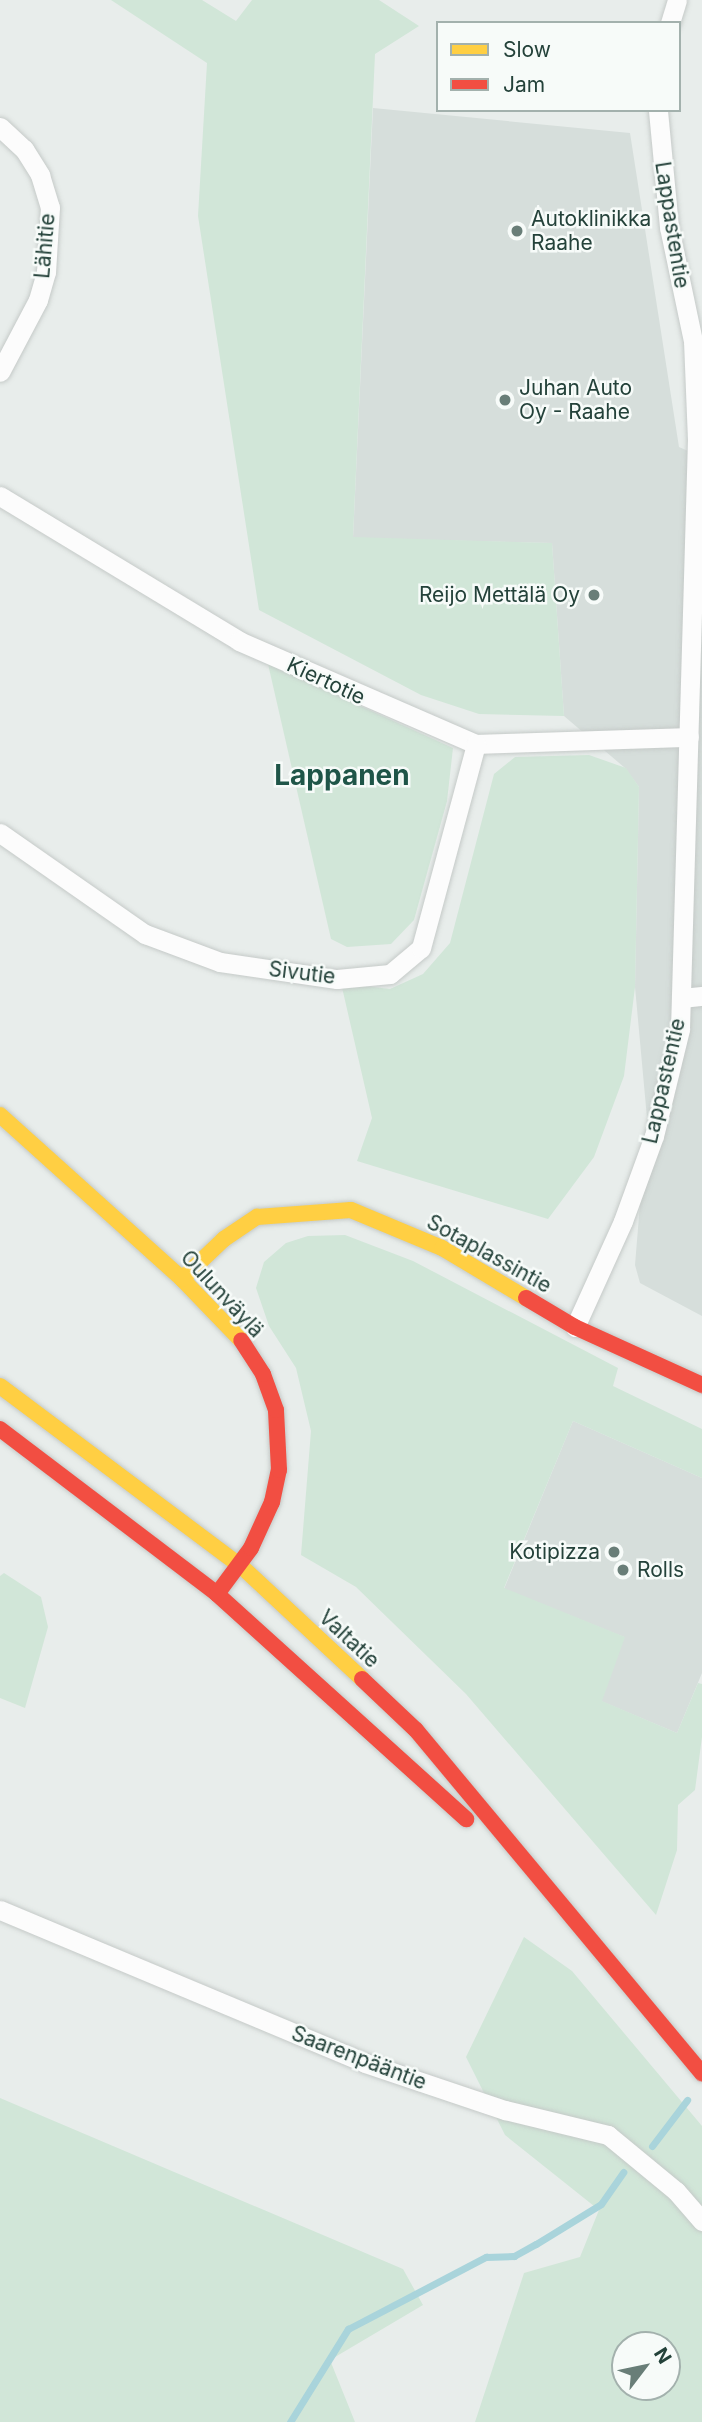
<!DOCTYPE html>
<html>
<head>
<meta charset="utf-8">
<style>
  body { margin:0 }
  #map { position:relative; width:702px; height:2422px; overflow:hidden; background:#e8edeb; font-family:Inter,sans-serif }
  div>[style] { position:absolute }
  .built>* { inset:0; background:#d6dedb }
  .green>* { inset:0; background:#d1e6d8 }
  .stream>* { height:7px; margin:-3.5px; padding:0 3.5px; transform-origin:3.5px; border-radius:3.5px; background:#a9d4db }
  .roads { filter:drop-shadow(0 0 2px #c5cac8) drop-shadow(0 0 2px #c5cac8) }
  .street>* { height:19px; margin:-9.5px; padding:0 9.5px; transform-origin:9.5px; border-radius:9.5px; background:#fcfcfc }
  .slow>* { height:16px; margin:-8px; padding:0 8px; transform-origin:8px; border-radius:8px; background:#ffcf43 }
  .jam>* { height:16px; margin:-8px; padding:0 8px; transform-origin:8px; border-radius:8px; background:#f24e42 }
  .dots>* { width:19px; height:19px; translate:-50% -50%; box-sizing:border-box; border:4px solid #f7fbf9; border-radius:50% }
  span { translate:-50% -50%; white-space:nowrap; text-align:center; line-height:1.15; -webkit-text-stroke:5px #f7fbf9; paint-order:stroke }
  .poi-label { font-size:21px; color:#24423a }
  .left { translate:0 -50%; text-align:left }
  .right { translate:-100% -50%; text-align:right }
  .street-label { font-size:21px; color:#24423a }
  .district-label { font-size:28px; color:#1f5548; font-weight:700 }
  .legend { position:absolute; left:436px; top:21px; width:245px; height:91px; box-sizing:border-box; background:#f7fbf9; border:2px solid #a3b1ad; margin:0; padding:9px 12px; list-style:none; font-size:21px; color:#24423a }
  .legend li { display:flex; align-items:center; gap:14px; height:35px }
  .legend b { width:35px; border:2px solid #a3b1ad }
  .north { position:absolute; left:611px; top:2331px; width:70px; height:70px; box-sizing:border-box; background:#f7fbf9; border:2px solid #a3b1ad; border-radius:50%; rotate:58deg; font-size:19px; font-weight:700; line-height:28px; text-align:center; color:#24423a }
  .north::after { content:''; display:block; margin:auto; width:24px; height:32px; background:#697e78; clip-path:polygon(50% 0,100% 100%,50% 72%,0 100%) }
</style>
</head>
<body>
<div id="map">
  <div class="built">
    <div style="clip-path:polygon(373px 108px,630px 133px,679px 447px,702px 457px,702px 1316px,640px 1283px,635px 1265px,647px 1118px,635px 987px,639px 787px,625px 768px,564px 716px,552px 543px,353px 538px)"></div>
    <div style="clip-path:polygon(573px 1421px,702px 1478px,702px 1673px,677px 1733px,601px 1701px,624px 1637px,504px 1589px)"></div>
  </div>
  <div class="green">
    <div style="clip-path:polygon(111px 0,202px 0,236px 21px,252px 0,379px 0,419px 26px,375px 54px,353px 537px,552px 543px,564px 716px,479px 714px,421px 695px,259px 610px,198px 216px,207px 63px)"></div>
    <div style="clip-path:polygon(268px 664px,453px 748px,447px 801px,414px 920px,391px 944px,347px 947px,331px 939px)"></div>
    <div style="clip-path:polygon(589px 755px,626px 768px,639px 787px,635px 987px,624px 1076px,594px 1157px,548px 1219px,357px 1161px,372px 1118px,341px 983px,390px 989px,423px 974px,450px 943px,494px 774px,515px 757px)"></div>
    <div style="clip-path:polygon(345px 1235px,413px 1261px,618px 1368px,613px 1386px,702px 1429px,702px 1478px,573px 1421px,504px 1588px,625px 1637px,602px 1701px,677px 1733px,698px 1683px,702px 1684px,702px 1737px,695px 1790px,678px 1805px,677px 1850px,656px 1915px,466px 1694px,356px 1587px,301px 1555px,311px 1431px,296px 1368px,269px 1326px,256px 1288px,264px 1262px,286px 1243px,308px 1236px)"></div>
    <div style="clip-path:polygon(4px 1573px,41px 1597px,48px 1627px,25px 1708px,0 1698px,0 1576px)"></div>
    <div style="clip-path:polygon(evenodd,524px 1937px,572px 1971px,702px 2126px,702px 2422px,475px 2422px,524px 2273px,580px 2257px,599px 2210px,505px 2135px,466px 2057px,524px 1937px,625px 2345px,667px 2345px,667px 2387px,625px 2387px,625px 2345px)"></div>
    <div style="clip-path:polygon(0 2098px,403px 2269px,423px 2305px,330px 2360px,355px 2422px,0 2422px)"></div>
  </div>
  <div class="stream">
    <div style="left:652px;top:2146px;width:58px;rotate:-52.7deg"></div>
    <div style="left:290px;top:2422px;width:110px;rotate:-58.1deg"></div>
    <div style="left:348px;top:2329px;width:156px;rotate:-27.6deg"></div>
    <div style="left:486px;top:2257px;width:28px;rotate:-2deg"></div>
    <div style="left:514px;top:2256px;width:25px;rotate:-29deg"></div>
    <div style="left:536px;top:2244px;width:76px;rotate:-31.6deg"></div>
    <div style="left:601px;top:2204px;width:39px;rotate:-55deg"></div>
  </div>
  <div class="roads">
    <div class="street">
      <div style="left:670px;top:23px;width:24px;rotate:-73deg"></div>
      <div style="left:0;top:127px;width:33px;rotate:43deg"></div>
      <div style="left:24px;top:149px;width:31px;rotate:58deg"></div>
      <div style="left:40px;top:175px;width:34px;rotate:73deg"></div>
      <div style="left:50px;top:207px;width:65px;rotate:93.5deg"></div>
      <div style="left:46px;top:272px;width:29px;rotate:106deg"></div>
      <div style="left:38px;top:300px;width:81px;rotate:117.8deg"></div>
      <div style="left:0;top:496px;width:280px;rotate:31.2deg"></div>
      <div style="left:239px;top:641px;width:258px;rotate:23.5deg"></div>
      <div style="left:476px;top:744px;width:213px;rotate:-1.9deg"></div>
      <div style="left:0;top:833px;width:177px;rotate:34.9deg"></div>
      <div style="left:145px;top:934px;width:80px;rotate:20.5deg"></div>
      <div style="left:220px;top:962px;width:118px;rotate:8.3deg"></div>
      <div style="left:337px;top:979px;width:53px;rotate:-5.4deg"></div>
      <div style="left:390px;top:974px;width:40px;rotate:-40deg"></div>
      <div style="left:421px;top:948px;width:211px;rotate:-74.9deg"></div>
      <div style="left:682px;top:998px;width:20px;rotate:-6deg"></div>
      <div style="left:575px;top:1327px;width:116px;rotate:-65.6deg"></div>
      <div style="left:623px;top:1221px;width:90px;rotate:-70deg"></div>
      <div style="left:654px;top:1136px;width:110px;rotate:-76.3deg"></div>
      <div style="left:680px;top:1029px;width:589px;rotate:-88.35deg"></div>
      <div style="left:697px;top:440px;width:99px;rotate:-92.3deg"></div>
      <div style="left:693px;top:341px;width:116px;rotate:-101.9deg"></div>
      <div style="left:669px;top:227px;width:118px;rotate:-95.4deg"></div>
      <div style="left:0;top:1910px;width:396px;rotate:22.7deg"></div>
      <div style="left:365px;top:2063px;width:148px;rotate:18.6deg"></div>
      <div style="left:505px;top:2110px;width:106px;rotate:13.6deg"></div>
      <div style="left:608px;top:2135px;width:88px;rotate:39.5deg"></div>
      <div style="left:676px;top:2191px;width:40px;rotate:49deg"></div>
    </div>
    <div class="slow">
      <div style="left:0;top:1115px;width:245px;rotate:42deg"></div>
      <div style="left:182px;top:1279px;width:85px;rotate:46deg"></div>
      <div style="left:182px;top:1279px;width:58px;rotate:-43.6deg"></div>
      <div style="left:224px;top:1239px;width:40px;rotate:-34deg"></div>
      <div style="left:257px;top:1217px;width:94px;rotate:-4.3deg"></div>
      <div style="left:351px;top:1210px;width:99px;rotate:22.7deg"></div>
      <div style="left:442px;top:1248px;width:98px;rotate:30.8deg"></div>
      <div style="left:0;top:1386px;width:301px;rotate:36.8deg"></div>
      <div style="left:241px;top:1566px;width:166px;rotate:43deg"></div>
    </div>
    <div class="jam">
      <div style="left:526px;top:1298px;width:57px;rotate:30.6deg"></div>
      <div style="left:575px;top:1327px;width:140px;rotate:24.5deg"></div>
      <div style="left:0;top:1429px;width:273px;rotate:37.2deg"></div>
      <div style="left:217px;top:1594px;width:336px;rotate:42.1deg"></div>
      <div style="left:217px;top:1594px;width:57px;rotate:-53.5deg"></div>
      <div style="left:251px;top:1548px;width:51px;rotate:-65.5deg"></div>
      <div style="left:272px;top:1502px;width:33px;rotate:-78deg"></div>
      <div style="left:279px;top:1470px;width:60px;rotate:-92.9deg"></div>
      <div style="left:276px;top:1410px;width:38px;rotate:-110deg"></div>
      <div style="left:263px;top:1374px;width:40px;rotate:-122.9deg"></div>
      <div style="left:362px;top:1679px;width:74px;rotate:43.4deg"></div>
      <div style="left:416px;top:1730px;width:447px;rotate:50.2deg"></div>
    </div>
  </div>
  <div class="dots">
    <div style="left:517px;top:231px;background:#697e78"></div>
    <div style="left:505px;top:400px;background:#697e78"></div>
    <div style="left:594px;top:595px;background:#697e78"></div>
    <div style="left:614px;top:1552px;background:#697e78"></div>
    <div style="left:623px;top:1570px;background:#697e78"></div>
  </div>
  <div class="poi-label">
    <span class="left" style="left:531px;top:231px">Autoklinikka<br>Raahe</span>
    <span class="left" style="left:519px;top:400px">Juhan Auto<br>Oy - Raahe</span>
    <span class="right" style="left:580px;top:595px">Reijo Mettälä Oy</span>
    <span class="right" style="left:600px;top:1552px">Kotipizza</span>
    <span class="left" style="left:637px;top:1570px">Rolls</span>
  </div>
  <div class="street-label">
    <span style="left:672px;top:225px;rotate:81deg">Lappastentie</span>
    <span style="left:45px;top:246px;rotate:-85deg">Lähitie</span>
    <span style="left:326px;top:681px;rotate:25deg">Kiertotie</span>
    <span style="left:302px;top:973px;rotate:7deg">Sivutie</span>
    <span style="left:664px;top:1081px;rotate:-77deg">Lappastentie</span>
    <span style="left:489px;top:1254px;rotate:29deg">Sotaplassintie</span>
    <span style="left:222px;top:1294px;rotate:47deg">Oulunväylä</span>
    <span style="left:349px;top:1639px;rotate:43deg">Valtatie</span>
    <span style="left:359px;top:2058px;rotate:21deg">Saarenpääntie</span>
  </div>
  <div class="district-label">
    <span style="left:342px;top:775px">Lappanen</span>
  </div>
  <ul class="legend">
  <li><b style="height:9px;background:#ffcf43"></b>Slow</li>
  <li><b style="height:9px;background:#f24e42"></b>Jam</li>
  </ul>
  <div class="north">N</div>
</div>
</body>
</html>
